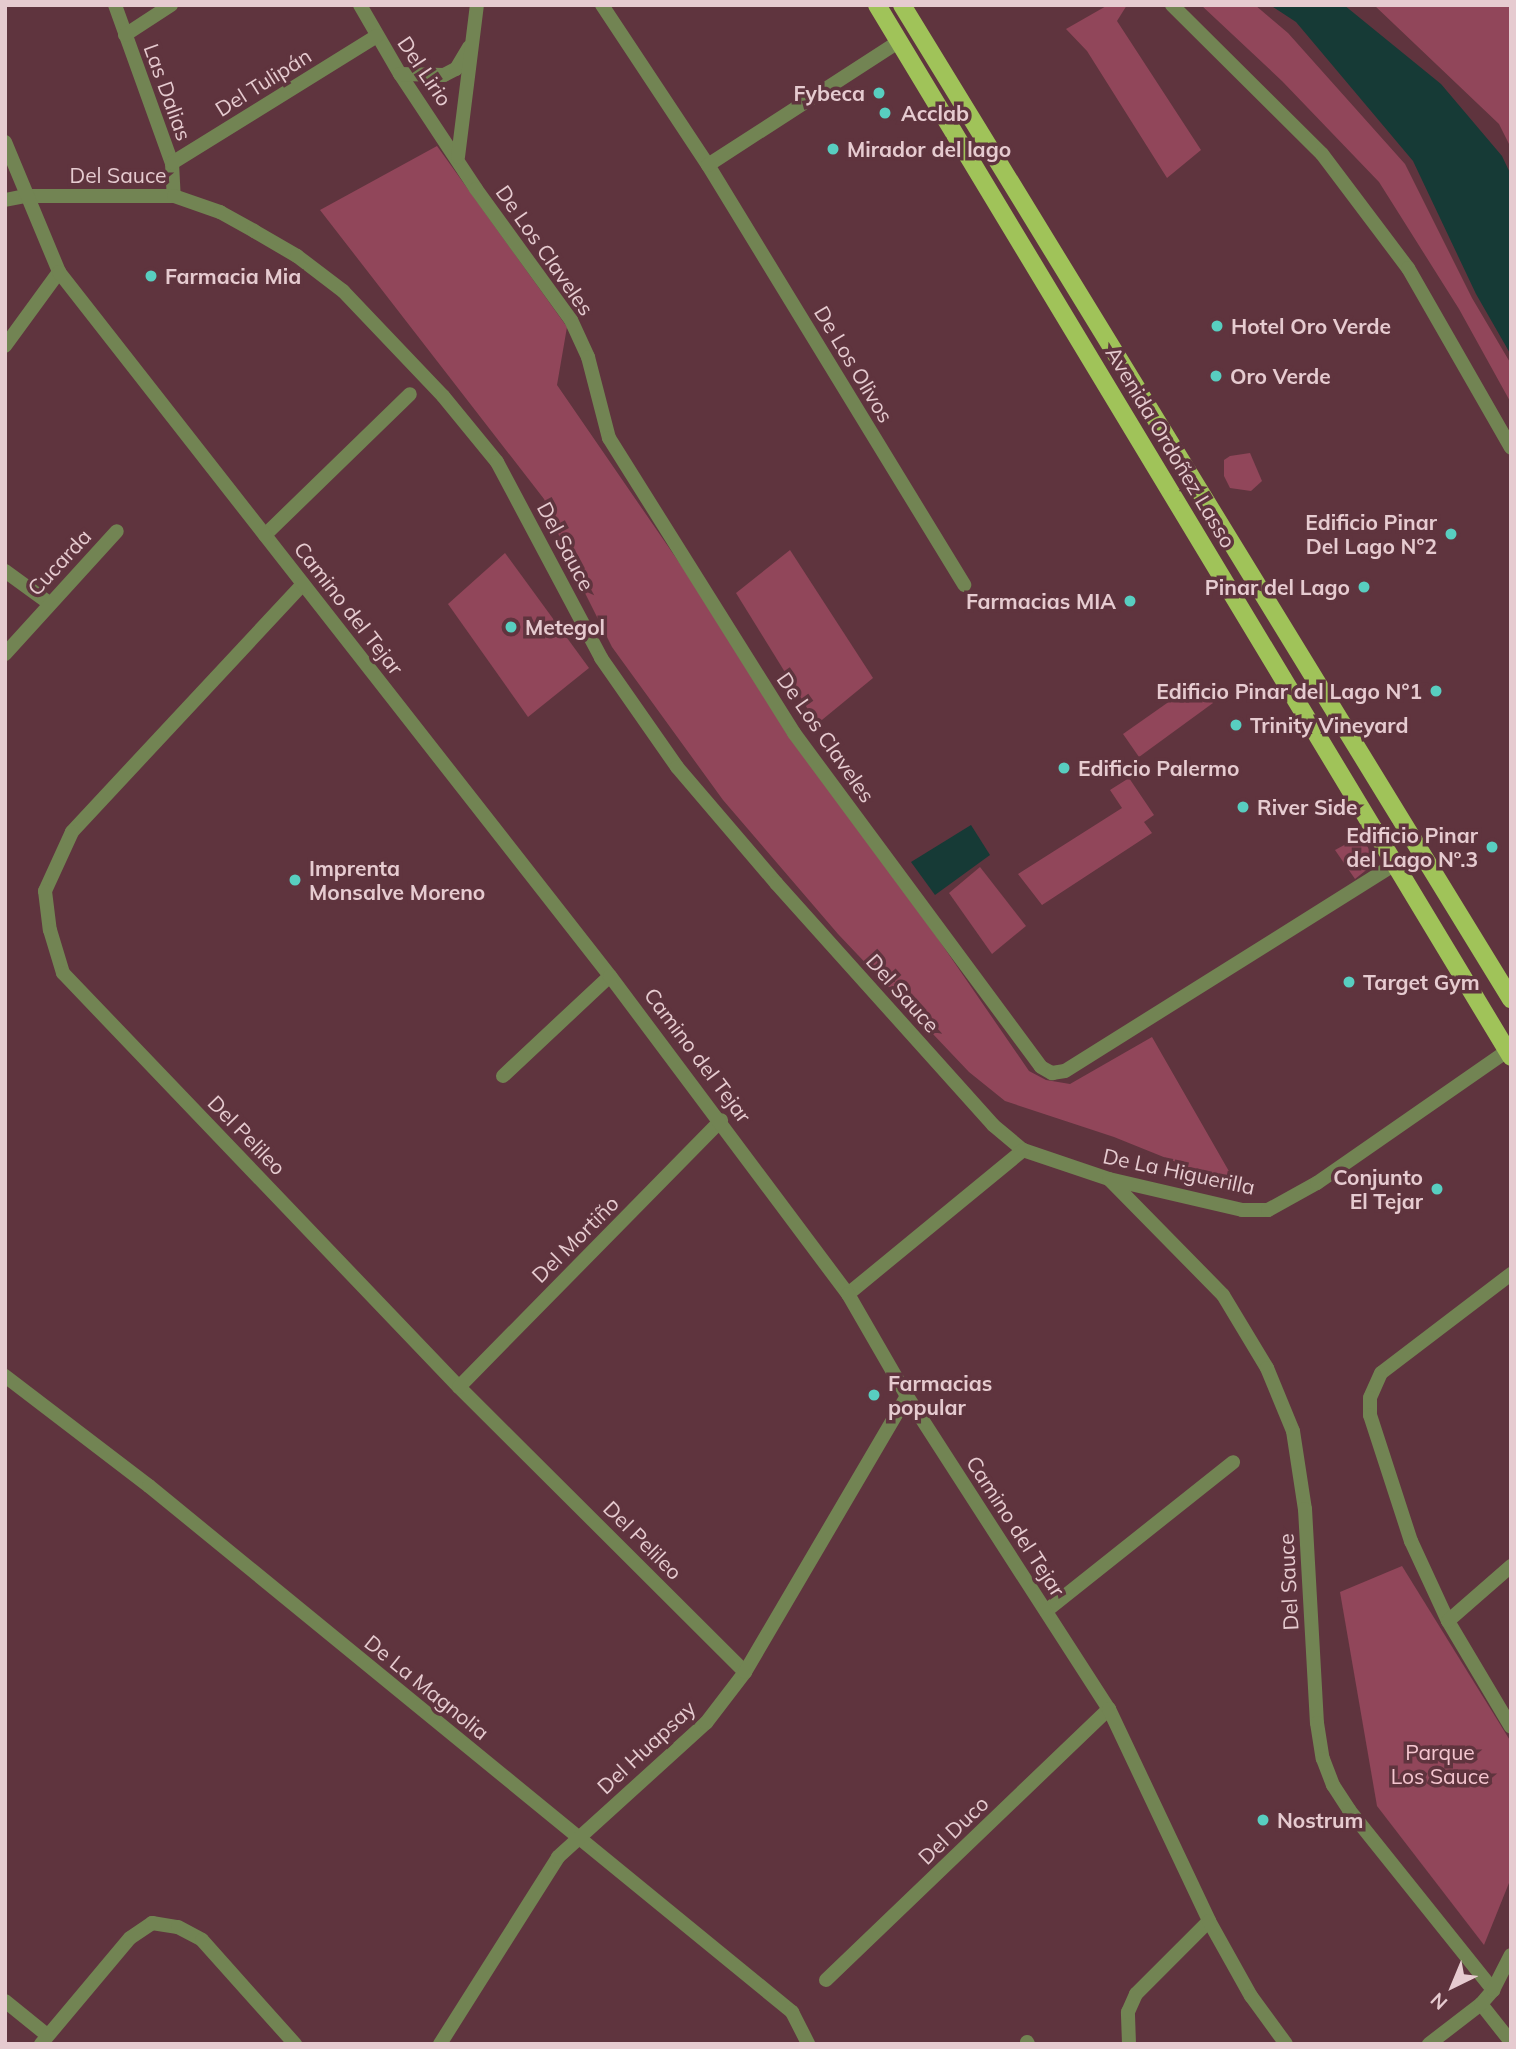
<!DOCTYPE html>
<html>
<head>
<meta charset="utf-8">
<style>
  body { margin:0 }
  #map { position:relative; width:1516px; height:2049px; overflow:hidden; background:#5f343e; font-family:Mulish,sans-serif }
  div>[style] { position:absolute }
  .green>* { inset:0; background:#91465a }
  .water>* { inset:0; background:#163a36 }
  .minor>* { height:14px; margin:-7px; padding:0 7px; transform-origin:7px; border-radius:7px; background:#728453 }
  .tertiary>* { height:14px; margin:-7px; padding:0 7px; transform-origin:7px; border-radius:7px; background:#728453 }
  .primary>* { height:18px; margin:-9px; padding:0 9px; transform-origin:9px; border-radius:9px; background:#a0c359 }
  .dots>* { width:19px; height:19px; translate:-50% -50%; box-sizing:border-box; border:4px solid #5f343e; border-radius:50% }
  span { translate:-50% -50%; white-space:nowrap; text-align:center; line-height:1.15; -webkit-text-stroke:7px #5f343e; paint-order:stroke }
  .street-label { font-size:21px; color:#e6cbd0 }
  .poi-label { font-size:21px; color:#e6cbd0; font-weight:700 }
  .right { translate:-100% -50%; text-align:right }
  .left { translate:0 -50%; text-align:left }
  .park-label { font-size:21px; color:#f5c6d0 }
  .frame { position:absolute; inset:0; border:7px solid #e6cbd0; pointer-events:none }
  .north { position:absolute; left:1418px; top:1951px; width:70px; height:70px; -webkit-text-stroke:5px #5f343e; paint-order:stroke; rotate:223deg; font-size:19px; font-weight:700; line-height:28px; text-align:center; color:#e6cbd0 }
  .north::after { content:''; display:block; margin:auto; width:24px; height:32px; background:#e6cbd0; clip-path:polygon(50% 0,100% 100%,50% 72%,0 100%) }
</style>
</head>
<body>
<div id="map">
  <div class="green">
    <div style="clip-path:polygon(1108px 5px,1127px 5px,1117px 21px,1201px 150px,1167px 178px,1087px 51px,1066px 29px)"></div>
    <div style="clip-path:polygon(1201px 5px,1255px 5px,1288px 33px,1405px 164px,1472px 298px,1511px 364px,1511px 403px,1459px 309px,1379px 182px,1282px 81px)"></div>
    <div style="clip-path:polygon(1374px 5px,1511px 5px,1511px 148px,1499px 124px)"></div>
    <div style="clip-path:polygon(437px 146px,567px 327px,557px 385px,1029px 1071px,1046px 1080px,1070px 1084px,1152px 1037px,1238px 1187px,1114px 1137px,1005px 1101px,969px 1072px,838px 934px,723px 800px,612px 647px,571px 565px,544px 499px,320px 210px)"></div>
    <div style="clip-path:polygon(1250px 453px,1262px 481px,1251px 491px,1230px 488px,1224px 476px,1224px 460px,1230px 456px)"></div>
    <div style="clip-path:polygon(790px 550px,873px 678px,817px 724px,736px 593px)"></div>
    <div style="clip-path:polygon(505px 553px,589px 668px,528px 717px,448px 604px)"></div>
    <div style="clip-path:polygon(1197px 682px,1213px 703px,1139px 757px,1123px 734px)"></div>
    <div style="clip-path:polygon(1129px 778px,1154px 815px,1144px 822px,1152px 833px,1042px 905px,1018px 874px,1122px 808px,1110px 790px)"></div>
    <div style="clip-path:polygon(1361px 836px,1373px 856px,1370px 867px,1355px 879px,1335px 850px)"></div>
    <div style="clip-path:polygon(980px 867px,1026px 926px,992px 954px,949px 893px)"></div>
    <div style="clip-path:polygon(1402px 1566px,1511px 1742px,1511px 1878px,1484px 1945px,1377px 1806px,1340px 1592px)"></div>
  </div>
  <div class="water">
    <div style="clip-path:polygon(1270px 5px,1344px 5px,1441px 84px,1502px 156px,1511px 175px,1511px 355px,1476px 294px,1413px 161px,1296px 22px)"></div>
    <div style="clip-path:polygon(971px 825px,990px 855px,935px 895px,911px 862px)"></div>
  </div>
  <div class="minor">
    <div style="left:115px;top:5px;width:168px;rotate:70.2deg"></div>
    <div style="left:172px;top:163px;width:33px;rotate:87deg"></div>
    <div style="left:360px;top:5px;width:80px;rotate:59.9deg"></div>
    <div style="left:400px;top:74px;width:138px;rotate:56.5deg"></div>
    <div style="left:476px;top:189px;width:162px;rotate:54.1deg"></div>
    <div style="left:571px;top:320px;width:41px;rotate:65.3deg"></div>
    <div style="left:588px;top:357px;width:84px;rotate:75.5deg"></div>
    <div style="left:609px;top:438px;width:348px;rotate:57.9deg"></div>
    <div style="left:794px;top:733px;width:415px;rotate:53.5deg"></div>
    <div style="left:1041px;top:1067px;width:13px;rotate:29deg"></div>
    <div style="left:1052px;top:1073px;width:13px;rotate:-9deg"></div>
    <div style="left:1065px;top:1071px;width:390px;rotate:-32.1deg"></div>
    <div style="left:602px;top:5px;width:192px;rotate:56.5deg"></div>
    <div style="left:708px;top:165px;width:492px;rotate:58.6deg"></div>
    <div style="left:1172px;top:5px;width:211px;rotate:44.8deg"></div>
    <div style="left:1322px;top:154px;width:143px;rotate:53deg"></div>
    <div style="left:1408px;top:268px;width:207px;rotate:60.2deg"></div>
    <div style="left:125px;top:35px;width:55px;rotate:-33.1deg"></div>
    <div style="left:400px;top:74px;width:44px;rotate:1.3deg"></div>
    <div style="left:444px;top:75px;width:13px;rotate:-27deg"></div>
    <div style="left:456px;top:69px;width:26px;rotate:-59deg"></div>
    <div style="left:458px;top:157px;width:153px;rotate:-82.9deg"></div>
    <div style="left:172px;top:163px;width:241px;rotate:-31.8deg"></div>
    <div style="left:708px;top:165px;width:229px;rotate:-32.9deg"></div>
    <div style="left:5px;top:200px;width:20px;rotate:-11deg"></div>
    <div style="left:25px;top:196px;width:149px"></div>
    <div style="left:174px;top:196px;width:49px;rotate:19.2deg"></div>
    <div style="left:220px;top:212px;width:39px;rotate:29deg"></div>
    <div style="left:254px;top:231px;width:50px;rotate:30.2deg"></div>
    <div style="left:297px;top:256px;width:58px;rotate:37.3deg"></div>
    <div style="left:343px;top:291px;width:145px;rotate:46.4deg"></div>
    <div style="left:443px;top:396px;width:85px;rotate:50.7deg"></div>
    <div style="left:497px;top:462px;width:222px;rotate:62deg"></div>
    <div style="left:601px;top:658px;width:133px;rotate:55.1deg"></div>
    <div style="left:677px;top:767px;width:153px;rotate:49.5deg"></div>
    <div style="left:776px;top:883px;width:325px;rotate:48.1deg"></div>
    <div style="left:993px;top:1125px;width:39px;rotate:40deg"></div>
    <div style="left:1023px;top:1150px;width:91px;rotate:18.6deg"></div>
    <div style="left:1109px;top:1179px;width:137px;rotate:13.1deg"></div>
    <div style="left:1242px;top:1210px;width:26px"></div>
    <div style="left:1268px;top:1210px;width:56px;rotate:-28.9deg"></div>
    <div style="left:1317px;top:1183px;width:231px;rotate:-34.8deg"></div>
    <div style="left:5px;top:346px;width:92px;rotate:-53.9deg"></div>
    <div style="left:265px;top:535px;width:202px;rotate:-44.2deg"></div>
    <div style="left:5px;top:571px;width:54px;rotate:36deg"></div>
    <div style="left:303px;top:584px;width:339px;rotate:133deg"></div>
    <div style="left:72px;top:832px;width:65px;rotate:114.6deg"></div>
    <div style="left:45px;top:891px;width:39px;rotate:83deg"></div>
    <div style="left:50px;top:930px;width:45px;rotate:73.2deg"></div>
    <div style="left:63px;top:973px;width:573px;rotate:46.27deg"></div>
    <div style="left:459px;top:1387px;width:404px;rotate:44.9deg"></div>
    <div style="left:5px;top:654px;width:166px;rotate:-47.7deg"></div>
    <div style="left:503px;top:1076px;width:146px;rotate:-43.1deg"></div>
    <div style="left:1110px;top:1180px;width:161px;rotate:45.5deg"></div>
    <div style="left:1223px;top:1295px;width:85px;rotate:58.9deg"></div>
    <div style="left:1267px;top:1368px;width:68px;rotate:67.6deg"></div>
    <div style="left:1293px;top:1431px;width:79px;rotate:81.3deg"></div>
    <div style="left:1305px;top:1509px;width:214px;rotate:86.8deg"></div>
    <div style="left:1317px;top:1723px;width:36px;rotate:81deg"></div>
    <div style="left:1323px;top:1759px;width:28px;rotate:69deg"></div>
    <div style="left:1333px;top:1785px;width:30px;rotate:57deg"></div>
    <div style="left:1349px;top:1810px;width:231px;rotate:51.3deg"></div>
    <div style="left:1511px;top:1274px;width:163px;rotate:142.7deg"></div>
    <div style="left:1381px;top:1373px;width:27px;rotate:114deg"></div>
    <div style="left:1370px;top:1398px;width:17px;rotate:90deg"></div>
    <div style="left:1370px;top:1415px;width:133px;rotate:72deg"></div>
    <div style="left:1411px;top:1541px;width:88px;rotate:65.2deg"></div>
    <div style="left:1448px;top:1621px;width:123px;rotate:59.3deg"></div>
    <div style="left:848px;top:1294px;width:227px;rotate:-39.4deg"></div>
    <div style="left:5px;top:1376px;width:181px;rotate:37.4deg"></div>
    <div style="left:149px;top:1486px;width:831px;rotate:39.28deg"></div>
    <div style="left:792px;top:2012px;width:36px;rotate:63deg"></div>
    <div style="left:459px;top:1387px;width:374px;rotate:-45.5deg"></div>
    <div style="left:1046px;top:1611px;width:239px;rotate:-38.5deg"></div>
    <div style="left:1448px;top:1621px;width:84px;rotate:-41.1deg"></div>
    <div style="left:826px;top:1980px;width:392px;rotate:-43.8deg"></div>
    <div style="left:5px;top:2001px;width:54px;rotate:39deg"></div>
    <div style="left:1481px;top:2004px;width:48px;rotate:51.7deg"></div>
    <div style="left:1027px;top:2042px;width:2px;rotate:63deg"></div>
    <div style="left:41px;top:2044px;width:138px;rotate:-50deg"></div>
    <div style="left:130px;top:1938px;width:27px;rotate:-34deg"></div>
    <div style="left:152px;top:1923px;width:26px;rotate:9deg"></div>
    <div style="left:178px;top:1927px;width:27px;rotate:28deg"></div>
    <div style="left:202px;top:1940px;width:140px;rotate:48.2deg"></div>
    <div style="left:440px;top:2044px;width:221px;rotate:-57.7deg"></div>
    <div style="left:558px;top:1857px;width:200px;rotate:-42.2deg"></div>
    <div style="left:706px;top:1723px;width:64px;rotate:-52.6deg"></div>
    <div style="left:745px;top:1672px;width:320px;rotate:-59.6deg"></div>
    <div style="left:1129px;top:2044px;width:32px;rotate:-92deg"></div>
    <div style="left:1128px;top:2012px;width:20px;rotate:-66deg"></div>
    <div style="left:1136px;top:1994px;width:103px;rotate:-45deg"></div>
    <div style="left:1429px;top:2044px;width:66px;rotate:-37.6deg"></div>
    <div style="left:1481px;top:2004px;width:18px;rotate:-49deg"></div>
    <div style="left:1493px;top:1990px;width:39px;rotate:-63deg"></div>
  </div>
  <div class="tertiary">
    <div style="left:5px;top:142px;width:141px;rotate:67.4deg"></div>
    <div style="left:59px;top:272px;width:894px;rotate:51.95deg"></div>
    <div style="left:610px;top:976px;width:397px;rotate:53.2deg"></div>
    <div style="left:848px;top:1294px;width:118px;rotate:60deg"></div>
    <div style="left:907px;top:1396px;width:373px;rotate:57.2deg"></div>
    <div style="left:1109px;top:1709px;width:234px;rotate:64.7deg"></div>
    <div style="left:1209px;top:1921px;width:86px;rotate:60.8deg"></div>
    <div style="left:1251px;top:1996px;width:59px;rotate:53.9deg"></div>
  </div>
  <div class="primary">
    <div style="left:877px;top:5px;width:1228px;rotate:58.92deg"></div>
    <div style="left:902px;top:5px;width:1166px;rotate:58.51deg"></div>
  </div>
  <div class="dots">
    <div style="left:879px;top:93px;background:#58cec0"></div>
    <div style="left:885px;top:113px;background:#58cec0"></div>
    <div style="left:833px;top:149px;background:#58cec0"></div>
    <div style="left:151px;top:276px;background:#58cec0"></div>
    <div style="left:1217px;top:326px;background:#58cec0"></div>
    <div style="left:1216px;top:376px;background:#58cec0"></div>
    <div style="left:1451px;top:534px;background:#58cec0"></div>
    <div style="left:1364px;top:587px;background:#58cec0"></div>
    <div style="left:1130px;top:601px;background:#58cec0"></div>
    <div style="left:511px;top:627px;background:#58cec0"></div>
    <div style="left:1436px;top:691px;background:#58cec0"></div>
    <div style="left:1236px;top:725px;background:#58cec0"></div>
    <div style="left:1064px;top:768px;background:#58cec0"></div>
    <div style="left:1243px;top:807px;background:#58cec0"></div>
    <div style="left:1492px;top:847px;background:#58cec0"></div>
    <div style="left:295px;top:880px;background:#58cec0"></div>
    <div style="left:1349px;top:982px;background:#58cec0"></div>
    <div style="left:1437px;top:1189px;background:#58cec0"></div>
    <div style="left:874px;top:1395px;background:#58cec0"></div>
    <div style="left:1263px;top:1820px;background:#58cec0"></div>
  </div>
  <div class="street-label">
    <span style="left:425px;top:71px;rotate:56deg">Del Lirio</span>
    <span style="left:263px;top:82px;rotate:-32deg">Del Tulipán</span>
    <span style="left:168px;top:92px;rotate:70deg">Las Dalias</span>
    <span style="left:118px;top:175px">Del Sauce</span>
    <span style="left:545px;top:250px;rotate:55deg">De Los Claveles</span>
    <span style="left:854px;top:364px;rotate:59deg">De Los Olivos</span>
    <span style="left:1171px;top:447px;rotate:59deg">Avenida Ordoñez Lasso</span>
    <span style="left:566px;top:546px;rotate:62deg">Del Sauce</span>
    <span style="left:59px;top:562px;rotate:-47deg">Cucarda</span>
    <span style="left:349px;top:608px;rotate:52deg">Camino del Tejar</span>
    <span style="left:826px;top:737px;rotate:55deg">De Los Claveles</span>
    <span style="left:903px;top:993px;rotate:48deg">Del Sauce</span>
    <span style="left:698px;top:1055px;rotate:53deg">Camino del Tejar</span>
    <span style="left:247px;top:1135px;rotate:46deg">Del Pelileo</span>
    <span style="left:1179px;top:1171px;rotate:12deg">De La Higuerilla</span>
    <span style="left:575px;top:1239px;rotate:-45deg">Del Mortiño</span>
    <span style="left:1016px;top:1526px;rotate:57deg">Camino del Tejar</span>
    <span style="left:643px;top:1540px;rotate:45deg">Del Pelileo</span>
    <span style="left:1288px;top:1582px;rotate:-93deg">Del Sauce</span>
    <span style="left:427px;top:1687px;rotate:39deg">De La Magnolia</span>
    <span style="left:646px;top:1747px;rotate:-43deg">Del Huapsay</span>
    <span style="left:953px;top:1830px;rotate:-44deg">Del Duco</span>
  </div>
  <div class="poi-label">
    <span class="right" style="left:865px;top:93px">Fybeca</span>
    <span class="left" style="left:901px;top:113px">Acclab</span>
    <span class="left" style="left:847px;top:149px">Mirador del lago</span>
    <span class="left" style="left:165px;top:276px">Farmacia Mia</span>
    <span class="left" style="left:1231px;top:326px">Hotel Oro Verde</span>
    <span class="left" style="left:1230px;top:376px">Oro Verde</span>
    <span class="right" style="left:1437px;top:534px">Edificio Pinar<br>Del Lago N°2</span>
    <span class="right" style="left:1350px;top:587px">Pinar del Lago</span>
    <span class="right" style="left:1116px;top:601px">Farmacias MIA</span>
    <span class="left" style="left:525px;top:627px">Metegol</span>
    <span class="right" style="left:1422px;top:691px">Edificio Pinar del Lago N°1</span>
    <span class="left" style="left:1250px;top:725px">Trinity Vineyard</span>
    <span class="left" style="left:1078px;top:768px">Edificio Palermo</span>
    <span class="left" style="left:1257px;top:807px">River Side</span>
    <span class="right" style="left:1478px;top:847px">Edificio Pinar<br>del Lago Nº.3</span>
    <span class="left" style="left:309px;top:880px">Imprenta<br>Monsalve Moreno</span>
    <span class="left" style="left:1363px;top:982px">Target Gym</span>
    <span class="right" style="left:1423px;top:1189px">Conjunto<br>El Tejar</span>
    <span class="left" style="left:888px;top:1395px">Farmacias<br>popular</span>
    <span class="left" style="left:1277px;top:1820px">Nostrum</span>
  </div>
  <div class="park-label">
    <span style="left:1440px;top:1764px">Parque<br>Los Sauce</span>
  </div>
  <div class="frame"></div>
  <div class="north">N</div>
</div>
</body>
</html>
